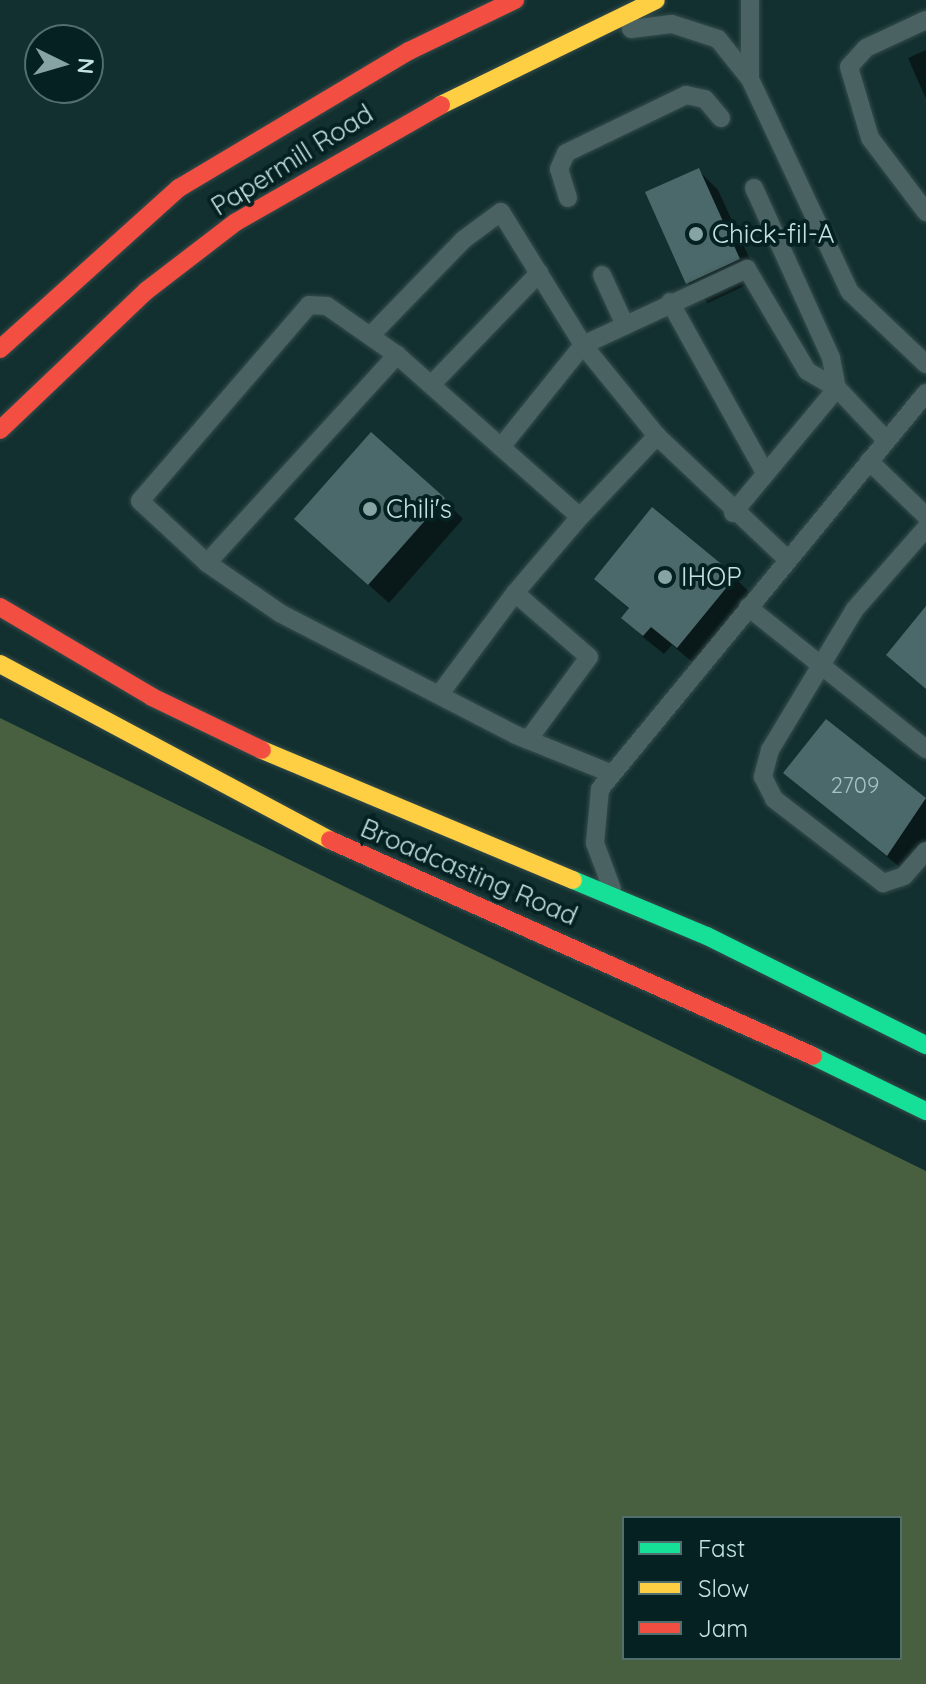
<!DOCTYPE html>
<html>
<head>
<meta charset="utf-8">
<style>
  body { margin:0 }
  #map { position:relative; width:926px; height:1684px; overflow:hidden; background:#12302f; font-family:Quicksand,sans-serif }
  div>[style] { position:absolute }
  .green>* { inset:0; background:#496040 }
  .shadow>* { inset:0; background:#0007 }
  .building>* { inset:0; background:#4b686a }
  .roads { filter:drop-shadow(0 0 2px #364c4c) drop-shadow(0 0 2px #364c4c) }
  .lane>* { height:18px; margin:-9px; padding:0 9px; transform-origin:9px; border-radius:9px; background:#4a6262 }
  .fast>* { height:18px; margin:-9px; padding:0 9px; transform-origin:9px; border-radius:9px; background:#16e098 }
  .slow>* { height:18px; margin:-9px; padding:0 9px; transform-origin:9px; border-radius:9px; background:#ffcf43 }
  .jam>* { height:18px; margin:-9px; padding:0 9px; transform-origin:9px; border-radius:9px; background:#f24e42 }
  .dots>* { width:22px; height:22px; translate:-50% -50%; box-sizing:border-box; border:4px solid #052121; border-radius:50% }
  span { translate:-50% -50%; white-space:nowrap; text-align:center; line-height:1.15; -webkit-text-stroke:8px #052121; paint-order:stroke }
  .number-label { font-size:22px; color:#a5c4c3 }
  .number-label span { -webkit-text-stroke-width:0 }
  .street-label { font-size:26px; color:#c3e3e1 }
  .poi-label { font-size:26px; color:#c3e3e1 }
  .left { translate:0 -50%; text-align:left }
  .legend { position:absolute; left:622px; top:1516px; width:280px; height:144px; box-sizing:border-box; background:#052121; border:2px solid #516f6e; margin:0; padding:10px 14px; list-style:none; font-size:24px; color:#c3e3e1 }
  .legend li { display:flex; align-items:center; gap:16px; height:40px }
  .legend b { width:40px; border:2px solid #516f6e }
  .north { position:absolute; left:24px; top:24px; width:80px; height:80px; box-sizing:border-box; background:#052121; border:2px solid #516f6e; border-radius:50%; rotate:95deg; font-size:22px; font-weight:700; line-height:32px; text-align:center; color:#c3e3e1 }
  .north::after { content:''; display:block; margin:auto; width:28px; height:36px; background:#85a4a3; clip-path:polygon(50% 0,100% 100%,50% 72%,0 100%) }
</style>
</head>
<body>
<div id="map">
  <div class="green">
    <div style="clip-path:polygon(evenodd,0 718px,926px 1171px,926px 1684px,0 1684px,0 718px,624px 1518px,900px 1518px,900px 1658px,624px 1658px,624px 1518px)"></div>
  </div>
  <div class="shadow">
    <div style="clip-path:polygon(926px 50px,926px 99px,908px 58px)"></div>
    <div style="clip-path:polygon(698px 170px,718px 190px,759px 279px,708px 303px,688px 283px)"></div>
    <div style="clip-path:polygon(443px 499px,463px 519px,389px 603px,317px 539px)"></div>
    <div style="clip-path:polygon(734px 577px,754px 597px,697px 666px,672px 645px,664px 654px,644px 638px,624px 618px,630px 610px,596px 578px)"></div>
    <div style="clip-path:polygon(827px 722px,926px 800px,926px 851px,908px 874px,786px 773px)"></div>
  </div>
  <div class="building">
    <div style="clip-path:polygon(699px 168px,740px 259px,686px 284px,645px 192px)"></div>
    <div style="clip-path:polygon(371px 432px,445px 498px,368px 585px,294px 519px)"></div>
    <div style="clip-path:polygon(652px 507px,736px 576px,677px 648px,651px 627px,643px 636px,621px 618px,629px 608px,594px 579px)"></div>
    <div style="clip-path:polygon(926px 606px,926px 689px,886px 655px)"></div>
    <div style="clip-path:polygon(826px 719px,926px 798px,887px 856px,783px 773px)"></div>
  </div>
  <div class="roads">
    <div class="lane">
      <div style="left:926px;top:20px;width:66px;rotate:155deg"></div>
      <div style="left:866px;top:48px;width:25px;rotate:132deg"></div>
      <div style="left:849px;top:67px;width:74px;rotate:73.5deg"></div>
      <div style="left:870px;top:138px;width:93px;rotate:52.9deg"></div>
      <div style="left:631px;top:29px;width:41px;rotate:-7deg"></div>
      <div style="left:672px;top:24px;width:48px;rotate:18.1deg"></div>
      <div style="left:718px;top:39px;width:51px;rotate:51.3deg"></div>
      <div style="left:750px;top:79px;width:235px;rotate:64.9deg"></div>
      <div style="left:850px;top:292px;width:105px;rotate:43.5deg"></div>
      <div style="left:750px;top:76px;width:76px;rotate:-90deg"></div>
      <div style="left:754px;top:188px;width:187px;rotate:65.6deg"></div>
      <div style="left:831px;top:358px;width:31px;rotate:79deg"></div>
      <div style="left:568px;top:198px;width:30px;rotate:-107deg"></div>
      <div style="left:559px;top:169px;width:17px;rotate:-66deg"></div>
      <div style="left:566px;top:153px;width:133px;rotate:-25.8deg"></div>
      <div style="left:686px;top:95px;width:19px;rotate:12deg"></div>
      <div style="left:705px;top:99px;width:25px;rotate:50deg"></div>
      <div style="left:602px;top:275px;width:55px;rotate:65.3deg"></div>
      <div style="left:670px;top:302px;width:196px;rotate:60.9deg"></div>
      <div style="left:372px;top:334px;width:131px;rotate:-45.9deg"></div>
      <div style="left:463px;top:240px;width:47px;rotate:-36.4deg"></div>
      <div style="left:501px;top:212px;width:156px;rotate:58.3deg"></div>
      <div style="left:583px;top:345px;width:117px;rotate:50.9deg"></div>
      <div style="left:431px;top:385px;width:156px;rotate:-46deg"></div>
      <div style="left:501px;top:447px;width:131px;rotate:-51.2deg"></div>
      <div style="left:583px;top:345px;width:181px;rotate:-24.9deg"></div>
      <div style="left:747px;top:269px;width:118px;rotate:59.5deg"></div>
      <div style="left:807px;top:371px;width:34px;rotate:30deg"></div>
      <div style="left:869px;top:461px;width:79px;rotate:44deg"></div>
      <div style="left:733px;top:513px;width:163px;rotate:-50.2deg"></div>
      <div style="left:837px;top:388px;width:71px;rotate:46.7deg"></div>
      <div style="left:926px;top:528px;width:108px;rotate:131.2deg"></div>
      <div style="left:855px;top:609px;width:165px;rotate:121.1deg"></div>
      <div style="left:770px;top:750px;width:28px;rotate:105deg"></div>
      <div style="left:763px;top:777px;width:25px;rotate:63deg"></div>
      <div style="left:774px;top:799px;width:138px;rotate:37.6deg"></div>
      <div style="left:883px;top:883px;width:22px;rotate:-18deg"></div>
      <div style="left:904px;top:876px;width:33px;rotate:-49deg"></div>
      <div style="left:207px;top:563px;width:282px;rotate:-47.6deg"></div>
      <div style="left:748px;top:607px;width:228px;rotate:38.6deg"></div>
      <div style="left:439px;top:695px;width:127px;rotate:-53.3deg"></div>
      <div style="left:528px;top:740px;width:103px;rotate:-53.7deg"></div>
      <div style="left:589px;top:657px;width:98px;rotate:-139.1deg"></div>
      <div style="left:515px;top:593px;width:100px;rotate:-49.5deg"></div>
      <div style="left:610px;top:773px;width:101px;rotate:-158deg"></div>
      <div style="left:516px;top:735px;width:266px;rotate:-152.7deg"></div>
      <div style="left:280px;top:613px;width:88px;rotate:-145.6deg"></div>
      <div style="left:207px;top:563px;width:91px;rotate:-137.2deg"></div>
      <div style="left:140px;top:501px;width:259px;rotate:-49.2deg"></div>
      <div style="left:309px;top:305px;width:18px;rotate:3deg"></div>
      <div style="left:327px;top:306px;width:85px;rotate:35deg"></div>
      <div style="left:397px;top:355px;width:244px;rotate:41.5deg"></div>
      <div style="left:580px;top:517px;width:112px;rotate:-46.5deg"></div>
      <div style="left:657px;top:436px;width:180px;rotate:43.4deg"></div>
      <div style="left:612px;top:889px;width:49px;rotate:-110.3deg"></div>
      <div style="left:595px;top:843px;width:54px;rotate:-84.7deg"></div>
      <div style="left:600px;top:789px;width:513px;rotate:-50.54deg"></div>
    </div>
    <div class="fast">
      <div style="left:573px;top:880px;width:145px;rotate:22.7deg"></div>
      <div style="left:707px;top:936px;width:245px;rotate:26.5deg"></div>
      <div style="left:813px;top:1056px;width:126px;rotate:26deg"></div>
    </div>
    <div class="slow">
      <div style="left:441px;top:105px;width:239px;rotate:-26deg"></div>
      <div style="left:0;top:664px;width:374px;rotate:28.1deg"></div>
      <div style="left:262px;top:750px;width:337px;rotate:22.7deg"></div>
    </div>
    <div class="jam">
      <div style="left:0;top:349px;width:241px;rotate:-42deg"></div>
      <div style="left:179px;top:188px;width:268px;rotate:-30.8deg"></div>
      <div style="left:409px;top:51px;width:118px;rotate:-25.7deg"></div>
      <div style="left:0;top:430px;width:202px;rotate:-43.6deg"></div>
      <div style="left:146px;top:291px;width:113px;rotate:-37.5deg"></div>
      <div style="left:236px;top:222px;width:236px;rotate:-29.7deg"></div>
      <div style="left:0;top:607px;width:177px;rotate:30.6deg"></div>
      <div style="left:152px;top:697px;width:122px;rotate:25.7deg"></div>
      <div style="left:330px;top:840px;width:529px;rotate:24.09deg"></div>
    </div>
  </div>
  <div class="dots">
    <div style="left:696px;top:234px;background:#85a4a3"></div>
    <div style="left:370px;top:509px;background:#85a4a3"></div>
    <div style="left:665px;top:577px;background:#85a4a3"></div>
  </div>
  <div class="number-label">
    <span style="left:855px;top:786px">2709</span>
  </div>
  <div class="street-label">
    <span style="left:292px;top:160px;rotate:-32deg">Papermill Road</span>
    <span style="left:469px;top:872px;rotate:23deg">Broadcasting Road</span>
  </div>
  <div class="poi-label">
    <span class="left" style="left:712px;top:234px">Chick-fil-A</span>
    <span class="left" style="left:386px;top:509px">Chili's</span>
    <span class="left" style="left:681px;top:577px">IHOP</span>
  </div>
  <ul class="legend">
  <li><b style="height:10px;background:#16e098"></b>Fast</li>
  <li><b style="height:10px;background:#ffcf43"></b>Slow</li>
  <li><b style="height:10px;background:#f24e42"></b>Jam</li>
  </ul>
  <div class="north">N</div>
</div>
</body>
</html>
